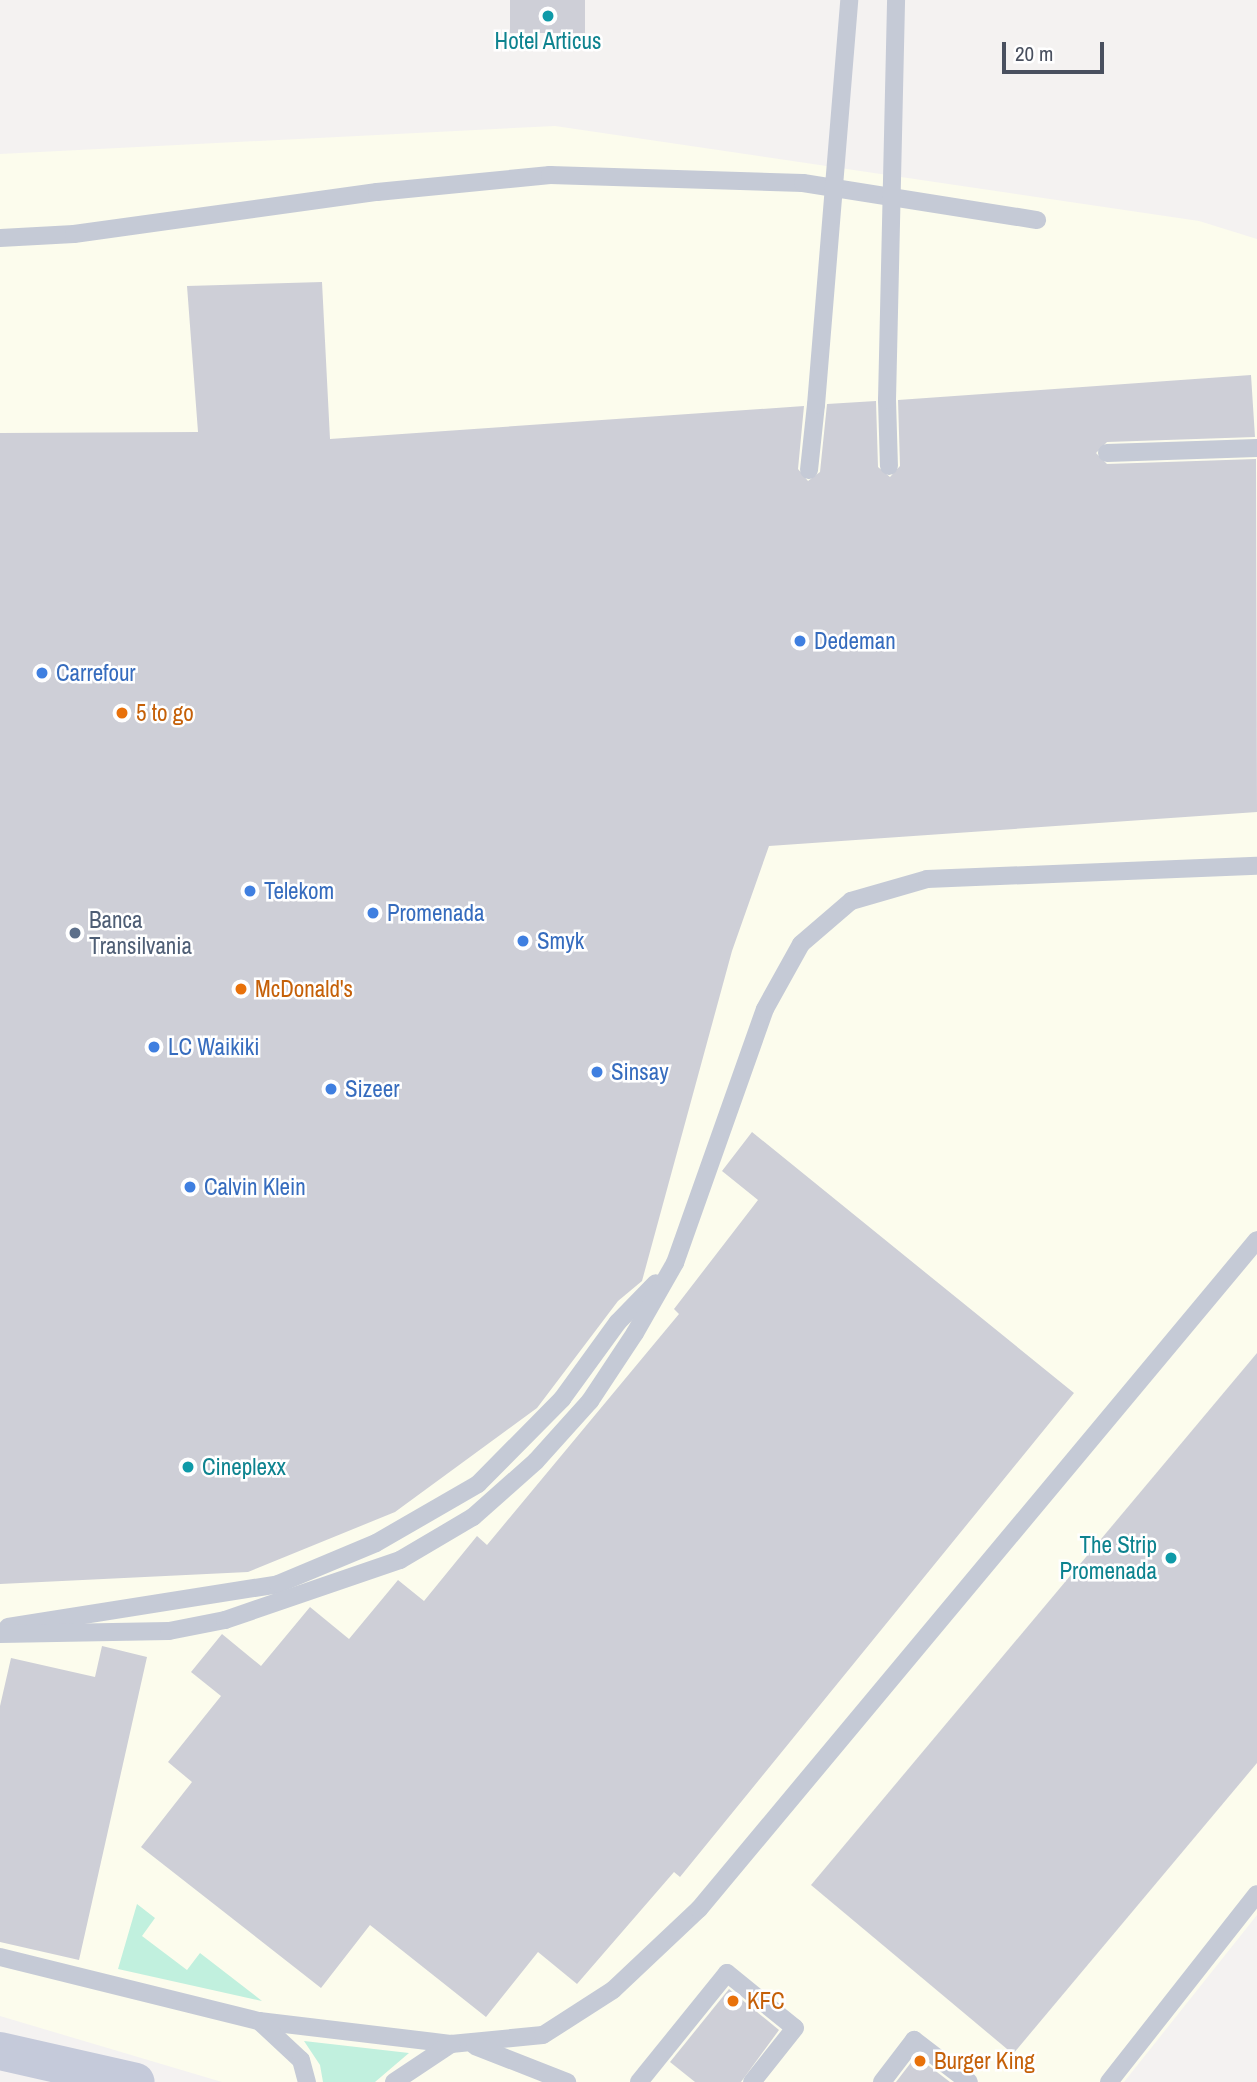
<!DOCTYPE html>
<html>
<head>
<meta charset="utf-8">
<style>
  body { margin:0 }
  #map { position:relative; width:1257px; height:2082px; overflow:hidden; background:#f4f2f1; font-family:"Archivo Narrow",sans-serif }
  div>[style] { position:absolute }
  .commercial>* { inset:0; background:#fcfced }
  .green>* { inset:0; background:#c1f0de }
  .building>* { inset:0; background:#cecfd7 }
  .lane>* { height:18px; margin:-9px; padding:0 9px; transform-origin:9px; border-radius:9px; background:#c5cad6 }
  .secondary>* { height:38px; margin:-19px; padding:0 19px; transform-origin:19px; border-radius:19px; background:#c5cada }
  .lane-bridge>* { height:18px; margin:-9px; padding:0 9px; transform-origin:9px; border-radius:9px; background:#c5cad6 }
  .dots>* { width:19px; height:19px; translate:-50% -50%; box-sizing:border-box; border:4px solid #fff; border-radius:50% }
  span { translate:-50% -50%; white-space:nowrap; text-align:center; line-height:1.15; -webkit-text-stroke:5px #fff; paint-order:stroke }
  .culture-label { font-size:23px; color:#0d838f }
  .left { translate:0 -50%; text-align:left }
  .right { translate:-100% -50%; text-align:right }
  .shop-label { font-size:23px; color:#366cbe }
  .food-label { font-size:23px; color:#c56008 }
  .service-label { font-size:23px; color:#4e5e75 }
  .scale { position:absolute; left:1002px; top:42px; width:102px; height:32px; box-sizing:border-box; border:4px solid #49505f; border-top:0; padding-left:9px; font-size:21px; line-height:24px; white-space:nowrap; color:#49505f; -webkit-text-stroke:5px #fff; paint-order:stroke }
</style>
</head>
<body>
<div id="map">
  <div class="commercial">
    <div style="clip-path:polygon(555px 126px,1199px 221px,1257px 239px,1257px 1915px,1124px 2082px,222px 2082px,0 2016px,0 154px)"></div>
  </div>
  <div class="green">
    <div style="clip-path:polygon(137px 1904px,155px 1918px,142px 1936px,187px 1970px,200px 1953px,262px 2001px,118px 1969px)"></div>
    <div style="clip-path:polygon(304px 2041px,409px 2053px,375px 2082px,323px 2082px,320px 2065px)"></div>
  </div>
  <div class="building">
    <div style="clip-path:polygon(510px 0,585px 0,585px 33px,510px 33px)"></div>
    <div style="clip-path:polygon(322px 282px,330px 439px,804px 406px,798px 469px,808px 481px,820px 472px,827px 404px,876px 401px,878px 467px,890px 477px,900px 466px,898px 400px,1251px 375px,1255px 437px,1107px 442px,1096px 453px,1107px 464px,1256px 459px,1257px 812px,769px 846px,732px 951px,642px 1281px,618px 1301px,537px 1408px,395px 1512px,248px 1572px,0 1584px,0 433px,198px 432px,187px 286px)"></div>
    <div style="clip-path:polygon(752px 1132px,1074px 1393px,680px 1877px,674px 1872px,577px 1984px,538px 1952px,486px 2017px,370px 1925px,321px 1988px,141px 1847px,192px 1782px,168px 1762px,221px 1696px,191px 1672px,222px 1634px,261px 1666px,310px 1607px,349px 1639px,398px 1580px,424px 1601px,477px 1536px,487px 1545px,679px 1314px,674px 1309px,758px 1200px,722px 1171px)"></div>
    <div style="clip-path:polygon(1257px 1353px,1257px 1763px,1013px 2054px,811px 1885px)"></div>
    <div style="clip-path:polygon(102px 1646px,147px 1657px,79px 1960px,0 1942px,0 1706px,11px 1658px,95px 1677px)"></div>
    <div style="clip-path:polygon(729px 1989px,779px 2030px,741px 2082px,695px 2082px,670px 2062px)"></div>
    <div style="clip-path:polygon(916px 2056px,950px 2082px,896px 2082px)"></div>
  </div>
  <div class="lane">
    <div style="left:0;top:238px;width:74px;rotate:-3.1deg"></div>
    <div style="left:74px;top:234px;width:306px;rotate:-7.9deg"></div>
    <div style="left:377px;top:192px;width:174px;rotate:-5.6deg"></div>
    <div style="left:550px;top:175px;width:253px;rotate:1.8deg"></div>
    <div style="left:803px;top:183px;width:237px;rotate:9deg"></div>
    <div style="left:887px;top:400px;width:66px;rotate:88.3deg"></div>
    <div style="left:1107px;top:453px;width:150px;rotate:-1.9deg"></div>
    <div style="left:809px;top:470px;width:65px;rotate:-83.9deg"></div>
    <div style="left:8px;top:1627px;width:273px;rotate:-9deg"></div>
    <div style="left:278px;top:1584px;width:106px;rotate:-22.7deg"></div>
    <div style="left:376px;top:1543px;width:118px;rotate:-30deg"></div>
    <div style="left:478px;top:1484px;width:120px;rotate:-45.3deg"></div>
    <div style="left:562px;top:1399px;width:95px;rotate:-54deg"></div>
    <div style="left:618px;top:1322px;width:54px;rotate:-45.7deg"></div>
    <div style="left:0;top:1634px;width:169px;rotate:-1deg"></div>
    <div style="left:169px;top:1631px;width:57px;rotate:-11.1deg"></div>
    <div style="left:225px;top:1620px;width:185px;rotate:-18.9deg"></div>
    <div style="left:400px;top:1560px;width:85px;rotate:-30.5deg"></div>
    <div style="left:473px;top:1517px;width:84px;rotate:-41.6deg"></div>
    <div style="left:536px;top:1461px;width:81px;rotate:-48deg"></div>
    <div style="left:590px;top:1401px;width:82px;rotate:-56.5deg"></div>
    <div style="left:635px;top:1333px;width:81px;rotate:-60.3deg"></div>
    <div style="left:675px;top:1263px;width:269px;rotate:-70.5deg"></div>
    <div style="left:765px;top:1009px;width:74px;rotate:-61deg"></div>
    <div style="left:801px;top:944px;width:66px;rotate:-40.7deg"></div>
    <div style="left:851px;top:901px;width:79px;rotate:-16.1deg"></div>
    <div style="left:927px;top:879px;width:330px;rotate:-2.3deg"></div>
    <div style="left:0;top:1957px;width:267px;rotate:13.9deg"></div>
    <div style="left:259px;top:2021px;width:193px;rotate:6.8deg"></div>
    <div style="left:451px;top:2044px;width:92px;rotate:-5.6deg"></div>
    <div style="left:543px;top:2035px;width:83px;rotate:-32.7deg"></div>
    <div style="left:613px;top:1990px;width:118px;rotate:-43.3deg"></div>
    <div style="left:699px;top:1909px;width:871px;rotate:-50.17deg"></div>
    <div style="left:259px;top:2021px;width:57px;rotate:42.9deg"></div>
    <div style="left:301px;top:2060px;width:23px;rotate:75deg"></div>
    <div style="left:475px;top:2046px;width:99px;rotate:21.4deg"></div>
    <div style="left:394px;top:2082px;width:69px;rotate:-33.7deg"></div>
    <div style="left:639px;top:2082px;width:140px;rotate:-51.1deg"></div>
    <div style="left:727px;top:1973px;width:87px;rotate:39deg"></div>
    <div style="left:795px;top:2028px;width:69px;rotate:128.5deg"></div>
    <div style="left:882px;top:2082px;width:53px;rotate:-52.7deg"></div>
    <div style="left:914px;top:2040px;width:69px;rotate:37.4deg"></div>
    <div style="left:1109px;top:2082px;width:239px;rotate:-51.8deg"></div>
  </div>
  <div class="secondary">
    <div style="left:0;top:2051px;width:139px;rotate:12.8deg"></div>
  </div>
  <div class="lane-bridge">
    <div style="left:887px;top:400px;width:400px;rotate:-88.7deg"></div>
    <div style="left:816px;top:405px;width:406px;rotate:-85.3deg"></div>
  </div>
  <div class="dots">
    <div style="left:548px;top:16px;background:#0f9aa8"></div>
    <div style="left:800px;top:641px;background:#3f7fe0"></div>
    <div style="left:42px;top:673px;background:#3f7fe0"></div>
    <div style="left:122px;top:713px;background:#e8710a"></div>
    <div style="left:250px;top:891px;background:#3f7fe0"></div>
    <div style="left:373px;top:913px;background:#3f7fe0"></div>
    <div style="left:75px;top:933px;background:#5c6f8a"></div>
    <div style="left:523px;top:941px;background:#3f7fe0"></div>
    <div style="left:241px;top:989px;background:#e8710a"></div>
    <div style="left:154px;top:1047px;background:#3f7fe0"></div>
    <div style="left:597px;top:1072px;background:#3f7fe0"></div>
    <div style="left:331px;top:1089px;background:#3f7fe0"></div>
    <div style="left:190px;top:1187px;background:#3f7fe0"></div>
    <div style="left:188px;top:1467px;background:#0f9aa8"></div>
    <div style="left:1171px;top:1558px;background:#0f9aa8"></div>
    <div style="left:733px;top:2001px;background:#e8710a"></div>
    <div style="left:920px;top:2061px;background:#e8710a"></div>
  </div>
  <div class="culture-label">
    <span style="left:548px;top:41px">Hotel Articus</span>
    <span class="left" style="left:202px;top:1467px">Cineplexx</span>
    <span class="right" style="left:1157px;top:1558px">The Strip<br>Promenada</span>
  </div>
  <div class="shop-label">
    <span class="left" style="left:814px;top:641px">Dedeman</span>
    <span class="left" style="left:56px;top:673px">Carrefour</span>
    <span class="left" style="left:264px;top:891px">Telekom</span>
    <span class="left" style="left:387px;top:913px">Promenada</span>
    <span class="left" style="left:537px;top:941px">Smyk</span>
    <span class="left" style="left:168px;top:1047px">LC Waikiki</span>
    <span class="left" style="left:611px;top:1072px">Sinsay</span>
    <span class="left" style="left:345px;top:1089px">Sizeer</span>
    <span class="left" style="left:204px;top:1187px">Calvin Klein</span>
  </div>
  <div class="food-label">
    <span class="left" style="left:136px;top:713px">5 to go</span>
    <span class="left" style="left:255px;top:989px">McDonald's</span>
    <span class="left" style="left:747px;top:2001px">KFC</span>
    <span class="left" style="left:934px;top:2061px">Burger King</span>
  </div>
  <div class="service-label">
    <span class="left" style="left:89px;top:933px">Banca<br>Transilvania</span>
  </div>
  <div class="scale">20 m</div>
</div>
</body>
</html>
